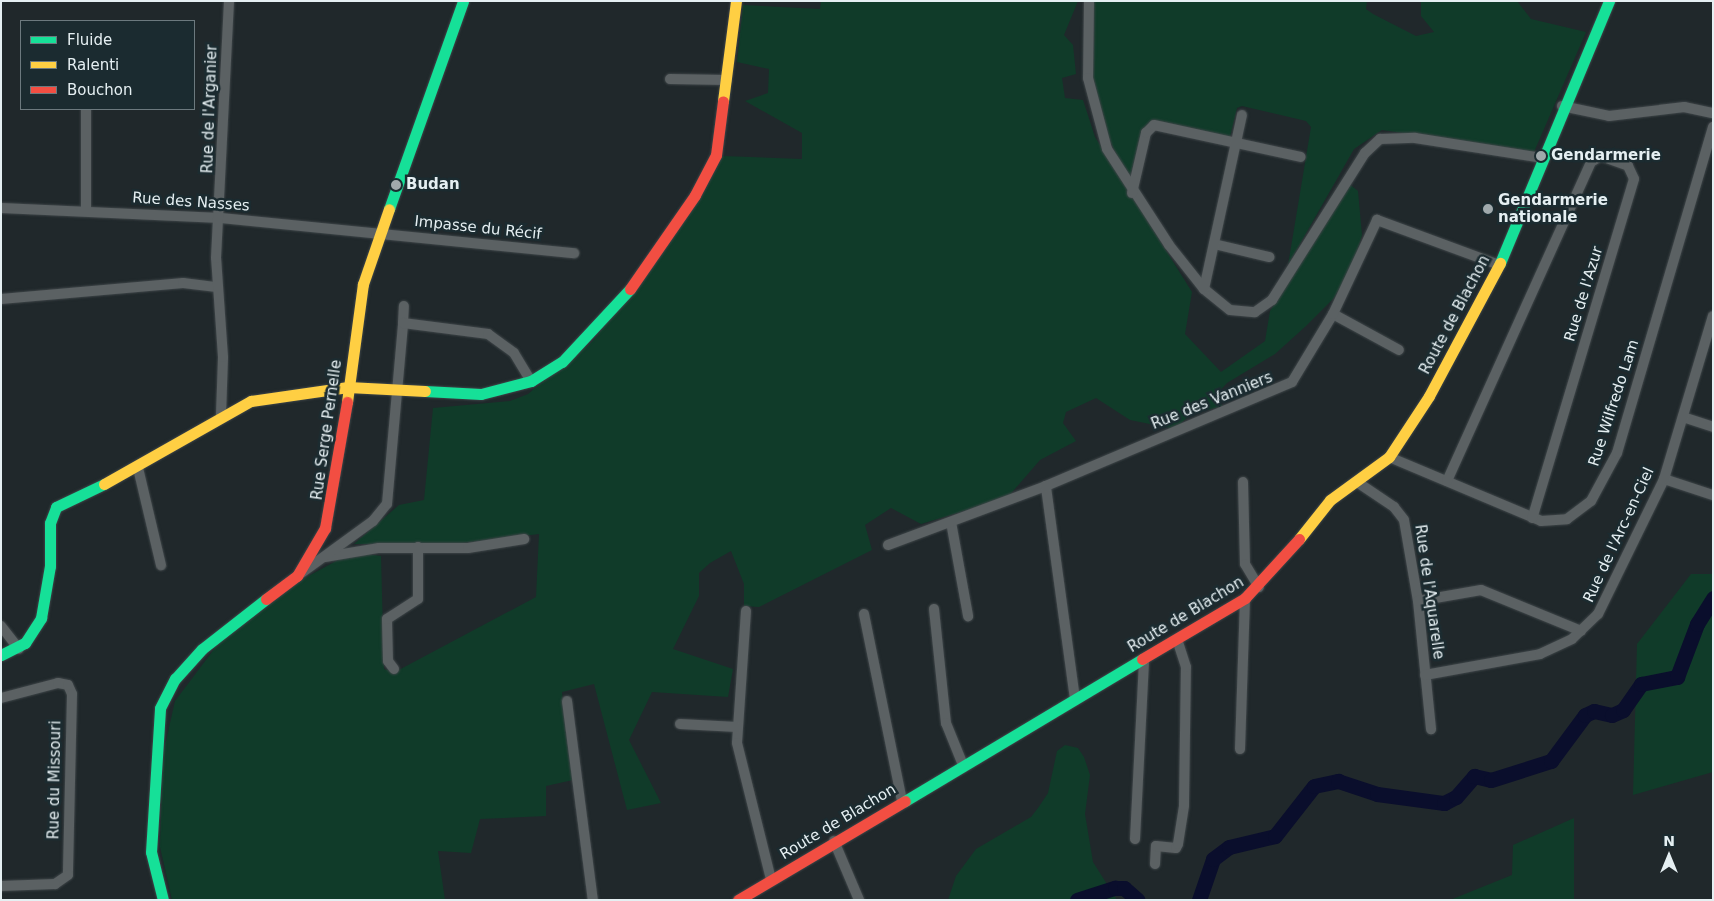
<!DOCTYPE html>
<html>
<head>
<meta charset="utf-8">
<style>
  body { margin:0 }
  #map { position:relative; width:1714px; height:901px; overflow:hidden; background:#20282b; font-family:"DejaVu Sans",sans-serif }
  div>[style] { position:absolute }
  .green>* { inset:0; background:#103b29 }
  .river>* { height:15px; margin:-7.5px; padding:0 7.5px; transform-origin:7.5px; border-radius:7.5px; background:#0a0e2c }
  .roads { filter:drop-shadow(0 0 1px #3e4548) drop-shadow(0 0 1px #3e4548) }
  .street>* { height:10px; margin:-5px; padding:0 5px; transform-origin:5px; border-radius:5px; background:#5b6163 }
  .fast>* { height:11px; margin:-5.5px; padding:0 5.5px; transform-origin:5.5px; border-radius:5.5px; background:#16e098 }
  .slow>* { height:11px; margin:-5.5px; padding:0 5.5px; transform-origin:5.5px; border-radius:5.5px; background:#ffcf43 }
  .jam>* { height:11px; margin:-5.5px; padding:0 5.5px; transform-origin:5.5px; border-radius:5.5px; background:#f24e42 }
  .dots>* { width:14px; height:14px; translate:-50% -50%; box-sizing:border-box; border:2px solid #1b2b30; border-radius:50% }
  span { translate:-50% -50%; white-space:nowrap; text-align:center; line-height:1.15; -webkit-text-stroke:5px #1b2b30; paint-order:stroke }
  .street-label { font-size:15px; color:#e5eff2 }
  .poi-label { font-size:15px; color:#e5eff2; font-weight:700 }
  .left { translate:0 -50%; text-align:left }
  .frame { position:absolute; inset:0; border:2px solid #e5eff2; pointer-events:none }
  .legend { position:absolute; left:20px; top:20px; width:175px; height:90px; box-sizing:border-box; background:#1b2b30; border:1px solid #6c797e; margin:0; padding:6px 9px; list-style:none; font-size:15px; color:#e5eff2 }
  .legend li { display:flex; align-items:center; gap:10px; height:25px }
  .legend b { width:25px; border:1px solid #6c797e }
  .north { position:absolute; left:1644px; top:831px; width:50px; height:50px; -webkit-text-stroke:4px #1b2b30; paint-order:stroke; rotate:0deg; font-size:14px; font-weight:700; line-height:20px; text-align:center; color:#e5eff2 }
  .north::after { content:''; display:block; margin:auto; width:18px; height:22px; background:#e5eff2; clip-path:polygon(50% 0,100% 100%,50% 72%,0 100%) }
</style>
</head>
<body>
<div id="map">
  <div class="green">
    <div style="clip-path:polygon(821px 1px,1078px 1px,1064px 35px,1073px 45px,1076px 74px,1062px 78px,1065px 98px,1083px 100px,1095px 137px,1192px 292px,1185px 334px,1221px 372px,1265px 341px,1270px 311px,1348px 183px,1358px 191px,1362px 235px,1352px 268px,1334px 298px,1306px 326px,1275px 354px,1227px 383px,1214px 397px,1223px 406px,1191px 414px,1175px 429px,1130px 420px,1096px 398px,1066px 412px,1063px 423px,1076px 441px,1040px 460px,1007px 498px,921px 524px,891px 508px,865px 525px,872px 550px,759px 607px,744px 606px,744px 584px,731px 551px,710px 563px,699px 573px,699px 596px,673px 649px,733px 669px,728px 697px,652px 692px,629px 740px,661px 803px,627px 810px,594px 684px,562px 692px,573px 780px,546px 786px,546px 816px,480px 819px,471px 853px,438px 851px,445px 900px,172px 900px,160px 847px,163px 754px,175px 701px,218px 644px,303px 579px,338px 560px,367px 554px,381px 556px,384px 669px,395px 672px,536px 597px,539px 534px,454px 544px,354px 544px,399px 505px,424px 500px,433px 408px,510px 401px,528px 394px,593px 341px,704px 192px,723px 156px,802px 159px,802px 133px,745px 101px,768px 93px,769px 69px,737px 62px,743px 5px,820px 9px)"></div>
    <div style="clip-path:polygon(1094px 1px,1367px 1px,1366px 9px,1373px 14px,1416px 36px,1434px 32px,1421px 16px,1421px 1px,1517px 1px,1531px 19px,1586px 32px,1534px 152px,1382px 130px,1354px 149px,1288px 265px,1311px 127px,1306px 121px,1242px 106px,1237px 108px,1230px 137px,1152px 121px,1142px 131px,1129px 182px,1103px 126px,1093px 78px)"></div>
    <div style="clip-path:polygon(1691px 574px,1713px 574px,1713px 772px,1633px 795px,1637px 644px)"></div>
    <div style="clip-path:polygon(1065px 745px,1078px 748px,1084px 757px,1090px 775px,1085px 814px,1093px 862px,1117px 900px,948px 900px,956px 876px,976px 849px,1031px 817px,1038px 808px,1048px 793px,1057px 751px)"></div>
    <div style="clip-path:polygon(1574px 818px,1574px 900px,1450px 900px,1512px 875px,1513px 845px)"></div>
  </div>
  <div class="river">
    <div style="left:1077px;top:900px;width:40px;rotate:-18deg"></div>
    <div style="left:1115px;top:888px;width:9px"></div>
    <div style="left:1124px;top:888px;width:18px;rotate:41deg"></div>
    <div style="left:1199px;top:900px;width:43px;rotate:-71.1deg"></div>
    <div style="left:1213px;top:859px;width:20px;rotate:-37deg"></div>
    <div style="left:1229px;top:847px;width:47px;rotate:-13.4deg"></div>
    <div style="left:1275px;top:836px;width:63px;rotate:-52deg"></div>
    <div style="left:1314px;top:786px;width:25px;rotate:-12deg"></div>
    <div style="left:1338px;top:781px;width:41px;rotate:18.4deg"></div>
    <div style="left:1377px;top:794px;width:68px;rotate:7.7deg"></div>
    <div style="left:1444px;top:803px;width:13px;rotate:-27deg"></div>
    <div style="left:1456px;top:797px;width:28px;rotate:-49deg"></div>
    <div style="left:1474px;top:776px;width:17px;rotate:13deg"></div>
    <div style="left:1491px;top:780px;width:63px;rotate:-17.6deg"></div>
    <div style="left:1551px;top:761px;width:57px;rotate:-53.5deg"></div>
    <div style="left:1585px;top:715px;width:10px;rotate:-24deg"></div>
    <div style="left:1594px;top:711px;width:18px;rotate:13deg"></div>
    <div style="left:1612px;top:715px;width:12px;rotate:-24deg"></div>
    <div style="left:1623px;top:710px;width:32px;rotate:-55deg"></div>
    <div style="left:1641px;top:684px;width:37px;rotate:-11deg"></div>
    <div style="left:1677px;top:677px;width:57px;rotate:-69.3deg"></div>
    <div style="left:1697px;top:624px;width:31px;rotate:-58deg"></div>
  </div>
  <div class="roads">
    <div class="street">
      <div style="left:1089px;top:1px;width:77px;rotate:90.7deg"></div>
      <div style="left:1088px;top:78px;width:73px;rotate:75deg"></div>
      <div style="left:1107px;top:149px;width:114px;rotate:57.1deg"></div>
      <div style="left:1169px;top:245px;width:56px;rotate:51.5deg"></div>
      <div style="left:1204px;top:289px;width:33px;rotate:39deg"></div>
      <div style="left:1230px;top:310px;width:25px;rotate:5deg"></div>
      <div style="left:1255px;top:312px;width:21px;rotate:-35deg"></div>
      <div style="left:1272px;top:300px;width:174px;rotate:-57.7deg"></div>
      <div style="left:1365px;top:153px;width:21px;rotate:-43deg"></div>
      <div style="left:1380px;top:139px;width:35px;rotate:-2deg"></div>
      <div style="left:1415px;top:138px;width:130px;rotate:8.9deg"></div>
      <div style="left:670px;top:79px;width:57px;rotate:1deg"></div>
      <div style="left:1562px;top:106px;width:48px;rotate:12deg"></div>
      <div style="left:1609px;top:116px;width:76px;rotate:-6.8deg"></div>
      <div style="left:1684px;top:107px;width:30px;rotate:12deg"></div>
      <div style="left:1132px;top:193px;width:62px;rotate:-76.9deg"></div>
      <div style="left:1146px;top:133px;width:11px;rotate:-45deg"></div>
      <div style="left:1154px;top:125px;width:150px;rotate:12.3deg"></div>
      <div style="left:1px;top:208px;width:220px;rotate:2.6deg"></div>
      <div style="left:221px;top:218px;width:355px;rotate:5.7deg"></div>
      <div style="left:86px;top:210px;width:101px;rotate:-90deg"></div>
      <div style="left:1214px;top:244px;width:57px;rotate:13.3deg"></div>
      <div style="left:1204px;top:289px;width:178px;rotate:-77.7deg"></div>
      <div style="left:1px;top:299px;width:183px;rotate:-5deg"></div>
      <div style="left:183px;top:283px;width:34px;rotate:7deg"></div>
      <div style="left:1333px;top:314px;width:75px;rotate:28.6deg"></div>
      <div style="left:403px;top:323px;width:17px;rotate:-87deg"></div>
      <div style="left:221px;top:415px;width:58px;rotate:-88deg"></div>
      <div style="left:223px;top:357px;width:99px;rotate:-94deg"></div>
      <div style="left:216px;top:258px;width:257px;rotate:-87.1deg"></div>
      <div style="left:1683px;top:417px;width:32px;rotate:18deg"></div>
      <div style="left:1389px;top:457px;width:165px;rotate:22.8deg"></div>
      <div style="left:1541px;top:521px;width:26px;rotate:-4deg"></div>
      <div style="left:1567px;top:519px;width:30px;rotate:-37deg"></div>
      <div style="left:1591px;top:501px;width:55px;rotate:-61.6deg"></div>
      <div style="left:1617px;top:453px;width:340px;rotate:-73.6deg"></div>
      <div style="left:138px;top:468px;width:100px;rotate:76.7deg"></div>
      <div style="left:1664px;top:479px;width:52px;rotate:18.1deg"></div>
      <div style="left:1447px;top:481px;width:350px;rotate:-65.7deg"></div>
      <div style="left:1591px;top:162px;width:12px;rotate:-31deg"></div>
      <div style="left:1601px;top:156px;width:29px;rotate:20deg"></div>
      <div style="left:1628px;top:166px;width:14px;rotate:65deg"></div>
      <div style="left:1634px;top:179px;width:354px;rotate:106.7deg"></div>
      <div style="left:1243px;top:482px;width:82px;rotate:88.6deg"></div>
      <div style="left:1245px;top:564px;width:27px;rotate:59deg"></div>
      <div style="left:1357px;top:482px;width:45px;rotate:34deg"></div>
      <div style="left:1394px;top:507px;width:16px;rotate:52deg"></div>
      <div style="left:1404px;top:520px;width:82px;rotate:80.2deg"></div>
      <div style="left:1418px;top:601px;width:129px;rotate:84.2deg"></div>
      <div style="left:951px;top:522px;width:96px;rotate:79.7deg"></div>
      <div style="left:888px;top:545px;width:169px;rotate:-20.5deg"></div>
      <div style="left:325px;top:557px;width:55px;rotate:-9.5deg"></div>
      <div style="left:379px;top:548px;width:89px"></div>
      <div style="left:468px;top:548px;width:57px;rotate:-9.1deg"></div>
      <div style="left:300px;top:574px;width:90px;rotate:-36deg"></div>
      <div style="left:373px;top:521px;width:22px;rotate:-51deg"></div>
      <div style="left:387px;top:504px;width:182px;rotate:-84.9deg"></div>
      <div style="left:403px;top:323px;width:86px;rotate:7.4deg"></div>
      <div style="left:488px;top:334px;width:32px;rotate:36deg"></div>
      <div style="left:514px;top:353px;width:33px;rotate:59deg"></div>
      <div style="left:1418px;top:601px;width:64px;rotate:-9.9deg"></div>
      <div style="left:1481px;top:590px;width:108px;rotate:22.3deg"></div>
      <div style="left:934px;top:609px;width:115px;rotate:84deg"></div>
      <div style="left:946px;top:723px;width:45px;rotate:68deg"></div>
      <div style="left:746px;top:611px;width:132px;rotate:93.9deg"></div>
      <div style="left:737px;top:743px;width:140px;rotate:76deg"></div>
      <div style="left:864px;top:614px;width:191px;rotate:78.5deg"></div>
      <div style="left:1px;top:626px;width:29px;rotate:52deg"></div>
      <div style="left:394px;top:669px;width:10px;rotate:-127deg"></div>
      <div style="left:388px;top:661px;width:42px;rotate:-91.4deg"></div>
      <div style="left:387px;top:619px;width:37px;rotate:-33deg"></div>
      <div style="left:418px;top:599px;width:52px;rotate:-90deg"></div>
      <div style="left:1425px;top:675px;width:117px;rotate:-10.3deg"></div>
      <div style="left:1540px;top:654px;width:35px;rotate:-25deg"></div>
      <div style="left:1572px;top:639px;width:36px;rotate:-44deg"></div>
      <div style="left:1598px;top:614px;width:150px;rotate:-63.9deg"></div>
      <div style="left:1664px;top:479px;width:170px;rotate:-73.3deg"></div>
      <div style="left:1px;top:698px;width:59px;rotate:-14.7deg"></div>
      <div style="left:58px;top:683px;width:10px;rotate:11deg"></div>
      <div style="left:68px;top:685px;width:10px;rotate:66deg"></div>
      <div style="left:72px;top:694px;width:181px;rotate:91.3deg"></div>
      <div style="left:68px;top:875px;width:16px;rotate:145deg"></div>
      <div style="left:55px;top:884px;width:54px;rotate:177.9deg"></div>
      <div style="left:1075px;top:699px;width:215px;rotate:-97.8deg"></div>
      <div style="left:1046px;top:486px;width:267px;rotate:-22.9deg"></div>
      <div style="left:1292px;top:382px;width:79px;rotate:-58.9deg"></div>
      <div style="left:1333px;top:314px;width:104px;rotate:-64.9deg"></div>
      <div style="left:1377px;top:220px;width:130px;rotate:20.2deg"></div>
      <div style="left:567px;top:701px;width:201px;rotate:82.6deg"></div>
      <div style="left:680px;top:724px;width:57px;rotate:3deg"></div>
      <div style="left:1240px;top:749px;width:151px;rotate:-88.1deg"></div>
      <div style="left:1135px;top:839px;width:180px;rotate:-87.1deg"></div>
      <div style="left:834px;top:841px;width:64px;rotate:67deg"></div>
      <div style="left:1155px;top:864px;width:18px;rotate:-87deg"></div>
      <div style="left:1156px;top:846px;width:20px;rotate:6deg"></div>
      <div style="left:1176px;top:848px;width:4px;rotate:-63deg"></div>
      <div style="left:1178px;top:844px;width:39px;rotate:-81deg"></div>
      <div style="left:1184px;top:805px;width:138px;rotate:-89.2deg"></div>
      <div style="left:1186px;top:667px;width:29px;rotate:-108deg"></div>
    </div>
    <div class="fast">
      <div style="left:389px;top:209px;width:221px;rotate:-70.4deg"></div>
      <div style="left:1500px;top:263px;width:284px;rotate:-67.4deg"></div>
      <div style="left:425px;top:391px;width:56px;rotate:3.1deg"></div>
      <div style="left:481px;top:394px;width:52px;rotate:-14.6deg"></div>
      <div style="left:531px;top:381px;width:36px;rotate:-32deg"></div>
      <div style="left:562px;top:362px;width:100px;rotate:-47deg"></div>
      <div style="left:1px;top:655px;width:27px;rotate:-27deg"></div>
      <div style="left:25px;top:643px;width:30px;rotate:-57deg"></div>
      <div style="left:41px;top:618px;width:53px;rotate:-80.2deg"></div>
      <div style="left:50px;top:566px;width:43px;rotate:-90deg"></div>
      <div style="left:50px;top:523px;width:17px;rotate:-69deg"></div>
      <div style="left:56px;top:507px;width:53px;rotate:-25.6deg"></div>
      <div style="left:905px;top:801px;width:276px;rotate:-30.9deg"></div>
      <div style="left:163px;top:900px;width:49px;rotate:-104deg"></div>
      <div style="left:151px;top:852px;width:144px;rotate:-86.4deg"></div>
      <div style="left:160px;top:708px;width:33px;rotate:-63deg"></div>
      <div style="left:175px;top:679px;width:40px;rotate:-48deg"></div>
      <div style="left:202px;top:649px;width:81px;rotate:-38deg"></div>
    </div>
    <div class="slow">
      <div style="left:723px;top:101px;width:101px;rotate:-82.6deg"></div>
      <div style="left:347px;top:402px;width:119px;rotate:-82.3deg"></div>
      <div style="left:363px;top:284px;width:79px;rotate:-70.9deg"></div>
      <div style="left:104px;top:484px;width:169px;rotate:-29.5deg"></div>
      <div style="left:251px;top:401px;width:98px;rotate:-8.2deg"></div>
      <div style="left:348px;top:387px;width:77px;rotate:3deg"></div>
      <div style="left:1299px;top:539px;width:50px;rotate:-51.5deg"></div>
      <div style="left:1330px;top:500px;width:73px;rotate:-36.1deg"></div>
      <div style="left:1389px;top:457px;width:73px;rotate:-56.7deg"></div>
      <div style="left:1429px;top:396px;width:151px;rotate:-61.9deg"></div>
    </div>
    <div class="jam">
      <div style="left:630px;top:289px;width:114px;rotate:-55.3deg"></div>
      <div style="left:695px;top:195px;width:45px;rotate:-62.3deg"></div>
      <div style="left:716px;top:155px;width:54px;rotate:-82.6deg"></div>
      <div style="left:266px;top:599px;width:39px;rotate:-37deg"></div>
      <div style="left:297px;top:576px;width:56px;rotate:-59.7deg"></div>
      <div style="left:325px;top:528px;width:128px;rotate:-80.1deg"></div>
      <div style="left:1142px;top:659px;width:120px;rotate:-30.6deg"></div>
      <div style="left:1245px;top:598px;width:80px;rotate:-47.5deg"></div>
      <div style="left:738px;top:900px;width:194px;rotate:-30.7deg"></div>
    </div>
  </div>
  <div class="dots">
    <div style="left:1541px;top:156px;background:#a0a9ac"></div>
    <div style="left:396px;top:185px;background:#a0a9ac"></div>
    <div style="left:1488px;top:209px;background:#a0a9ac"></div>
  </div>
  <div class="street-label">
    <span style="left:210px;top:109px;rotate:-88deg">Rue de l'Arganier</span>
    <span style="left:191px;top:202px;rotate:4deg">Rue des Nasses</span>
    <span style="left:478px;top:228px;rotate:6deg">Impasse du Récif</span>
    <span style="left:1584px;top:294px;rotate:-73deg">Rue de l'Azur</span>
    <span style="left:1455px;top:315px;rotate:-62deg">Route de Blachon</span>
    <span style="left:1212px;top:401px;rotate:-22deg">Rue des Vanniers</span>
    <span style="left:1614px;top:403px;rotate:-72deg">Rue Wilfredo Lam</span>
    <span style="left:327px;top:430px;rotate:-82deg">Rue Serge Pernelle</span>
    <span style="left:1619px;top:535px;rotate:-65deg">Rue de l'Arc-en-Ciel</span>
    <span style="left:1429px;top:592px;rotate:82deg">Rue de l'Aquarelle</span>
    <span style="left:1186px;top:615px;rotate:-31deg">Route de Blachon</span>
    <span style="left:55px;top:780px;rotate:-89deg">Rue du Missouri</span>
    <span style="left:838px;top:822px;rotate:-31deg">Route de Blachon</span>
  </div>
  <div class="poi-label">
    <span class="left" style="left:1551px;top:156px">Gendarmerie</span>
    <span class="left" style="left:406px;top:185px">Budan</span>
    <span class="left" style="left:1498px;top:209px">Gendarmerie<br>nationale</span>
  </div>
  <div class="frame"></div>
  <ul class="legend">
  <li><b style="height:6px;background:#16e098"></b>Fluide</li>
  <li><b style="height:6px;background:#ffcf43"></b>Ralenti</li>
  <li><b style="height:6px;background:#f24e42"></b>Bouchon</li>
  </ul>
  <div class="north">N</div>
</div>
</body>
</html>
